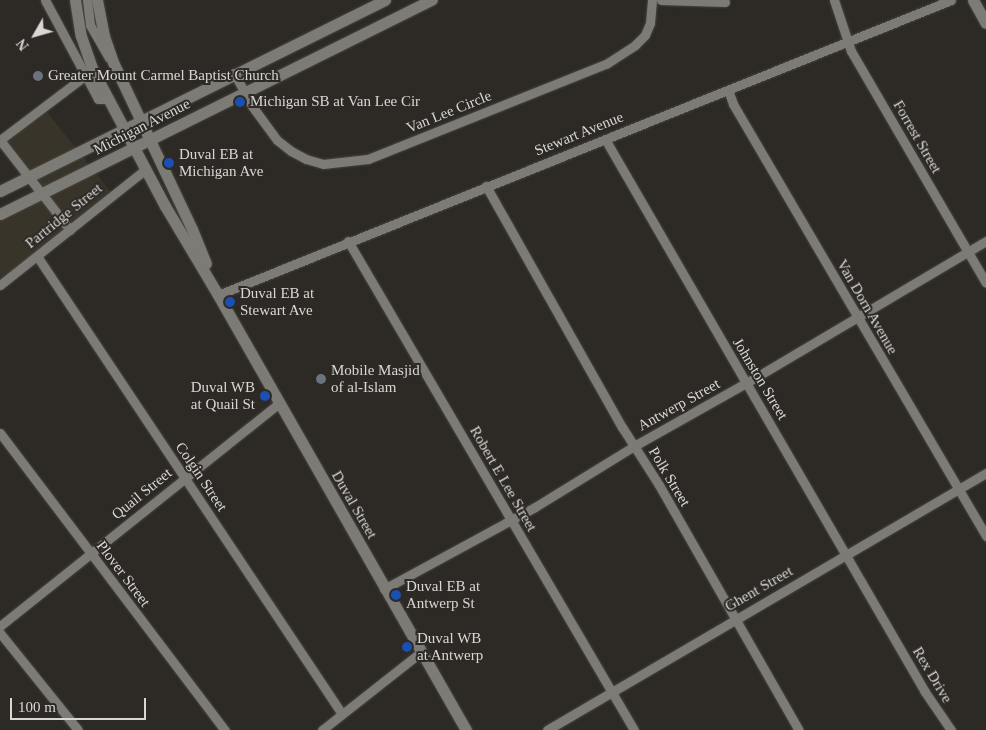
<!DOCTYPE html>
<html>
<head>
<meta charset="utf-8">
<style>
  body { margin:0 }
  #map { position:relative; width:986px; height:730px; overflow:hidden; background:#2d2a26; font-family:"Times New Roman",serif }
  div>[style] { position:absolute }
  .built>* { inset:0; background:#393429 }
  .roads { filter:drop-shadow(0 0 1px #484642) drop-shadow(0 0 1px #484642) }
  .street>* { height:9px; margin:-4.5px; padding:0 4.5px; transform-origin:4.5px; border-radius:4.5px; background:#7d7b75 }
  .secondary>* { height:11px; margin:-5.5px; padding:0 5.5px; transform-origin:5.5px; border-radius:5.5px; background:#7d7b75 }
  .dots>* { width:14px; height:14px; translate:-50% -50%; box-sizing:border-box; border:2px solid #2d2a26; border-radius:50% }
  span { translate:-50% -50%; white-space:nowrap; text-align:center; line-height:1.15; -webkit-text-stroke:4px #2d2a26; paint-order:stroke }
  .poi-label { font-size:15px; color:#d9d7d4 }
  .left { translate:0 -50%; text-align:left }
  .right { translate:-100% -50%; text-align:right }
  .street-label { font-size:15px; color:#d9d7d4 }
  .north { position:absolute; left:10px; top:10px; width:50px; height:50px; -webkit-text-stroke:4px #2d2a26; paint-order:stroke; rotate:232deg; font-size:14px; font-weight:700; line-height:20px; text-align:center; color:#d9d7d4 }
  .north::after { content:''; display:block; margin:auto; width:18px; height:22px; background:#d9d7d4; clip-path:polygon(50% 0,100% 100%,50% 72%,0 100%) }
  .scale { position:absolute; left:10px; top:698px; width:136px; height:22px; box-sizing:border-box; border:2px solid #d9d7d4; border-top:0; padding-left:6px; font-size:15px; line-height:18px; white-space:nowrap; color:#d9d7d4; -webkit-text-stroke:4px #2d2a26; paint-order:stroke }
</style>
</head>
<body>
<div id="map">
  <div class="built">
    <div style="clip-path:polygon(43px 107px,113px 195px,0 284px,0 214px,42px 193px,0 140px)"></div>
  </div>
  <div class="roads">
    <div class="street">
      <div style="left:45px;top:0;width:112px;rotate:61.8deg"></div>
      <div style="left:98px;top:99px;width:10px"></div>
      <div style="left:87px;top:0;width:25px;rotate:83deg"></div>
      <div style="left:90px;top:25px;width:38px;rotate:60deg"></div>
      <div style="left:661px;top:0;width:64px;rotate:1.8deg"></div>
      <div style="left:834px;top:0;width:54px;rotate:71.6deg"></div>
      <div style="left:851px;top:51px;width:268px;rotate:59.8deg"></div>
      <div style="left:234px;top:73px;width:38px;rotate:61deg"></div>
      <div style="left:252px;top:106px;width:42px;rotate:53.7deg"></div>
      <div style="left:277px;top:140px;width:18px;rotate:38deg"></div>
      <div style="left:291px;top:151px;width:17px;rotate:28deg"></div>
      <div style="left:306px;top:159px;width:18px;rotate:16deg"></div>
      <div style="left:323px;top:164px;width:45px;rotate:-6.3deg"></div>
      <div style="left:368px;top:159px;width:256px;rotate:-21.8deg"></div>
      <div style="left:606px;top:64px;width:35px;rotate:-33deg"></div>
      <div style="left:635px;top:45px;width:14px;rotate:-45deg"></div>
      <div style="left:645px;top:35px;width:13px;rotate:-67deg"></div>
      <div style="left:650px;top:23px;width:23px;rotate:-85deg"></div>
      <div style="left:728px;top:90px;width:15px;rotate:70deg"></div>
      <div style="left:733px;top:104px;width:501px;rotate:59.64deg"></div>
      <div style="left:605px;top:139px;width:639px;rotate:59.94deg"></div>
      <div style="left:925px;top:692px;width:46px;rotate:55.6deg"></div>
      <div style="left:0;top:140px;width:114px;rotate:52.1deg"></div>
      <div style="left:0;top:140px;width:108px;rotate:-37.1deg"></div>
      <div style="left:486px;top:186px;width:277px;rotate:60.6deg"></div>
      <div style="left:622px;top:427px;width:69px;rotate:57.5deg"></div>
      <div style="left:659px;top:485px;width:282px;rotate:60.3deg"></div>
      <div style="left:348px;top:241px;width:566px;rotate:59.68deg"></div>
      <div style="left:37px;top:256px;width:550px;rotate:56.34deg"></div>
      <div style="left:0;top:285px;width:186px;rotate:-38.5deg"></div>
      <div style="left:218px;top:295px;width:790px;rotate:-21.92deg"></div>
      <div style="left:0;top:433px;width:373px;rotate:52.9deg"></div>
      <div style="left:384px;top:589px;width:172px;rotate:-28.5deg"></div>
      <div style="left:535px;top:507px;width:116px;rotate:-31.6deg"></div>
      <div style="left:634px;top:446px;width:129px;rotate:-29.4deg"></div>
      <div style="left:746px;top:383px;width:279px;rotate:-30.6deg"></div>
      <div style="left:0;top:626px;width:357px;rotate:-38.6deg"></div>
      <div style="left:0;top:633px;width:124px;rotate:51.2deg"></div>
      <div style="left:322px;top:730px;width:126px;rotate:-38.2deg"></div>
      <div style="left:547px;top:730px;width:509px;rotate:-30.35deg"></div>
    </div>
    <div class="secondary">
      <div style="left:75px;top:0;width:36px;rotate:81deg"></div>
      <div style="left:81px;top:36px;width:36px;rotate:71deg"></div>
      <div style="left:93px;top:70px;width:154px;rotate:62.1deg"></div>
      <div style="left:165px;top:206px;width:104px;rotate:59.2deg"></div>
      <div style="left:218px;top:295px;width:501px;rotate:60.31deg"></div>
      <div style="left:97px;top:0;width:37px;rotate:79deg"></div>
      <div style="left:104px;top:36px;width:28px;rotate:71deg"></div>
      <div style="left:113px;top:62px;width:185px;rotate:64.7deg"></div>
      <div style="left:192px;top:229px;width:37px;rotate:68deg"></div>
      <div style="left:973px;top:0;width:26px;rotate:61deg"></div>
      <div style="left:0;top:191px;width:430px;rotate:-26.4deg"></div>
      <div style="left:0;top:214px;width:482px;rotate:-26.4deg"></div>
    </div>
  </div>
  <div class="dots">
    <div style="left:38px;top:76px;background:#6b7280"></div>
    <div style="left:240px;top:102px;background:#1a4fb4"></div>
    <div style="left:169px;top:163px;background:#1a4fb4"></div>
    <div style="left:230px;top:302px;background:#1a4fb4"></div>
    <div style="left:321px;top:379px;background:#6b7280"></div>
    <div style="left:265px;top:396px;background:#1a4fb4"></div>
    <div style="left:396px;top:595px;background:#1a4fb4"></div>
    <div style="left:407px;top:647px;background:#1a4fb4"></div>
  </div>
  <div class="poi-label">
    <span class="left" style="left:48px;top:76px">Greater Mount Carmel Baptist Church</span>
    <span class="left" style="left:250px;top:102px">Michigan SB at Van Lee Cir</span>
    <span class="left" style="left:179px;top:163px">Duval EB at<br>Michigan Ave</span>
    <span class="left" style="left:240px;top:302px">Duval EB at<br>Stewart Ave</span>
    <span class="left" style="left:331px;top:379px">Mobile Masjid<br>of al-Islam</span>
    <span class="right" style="left:255px;top:396px">Duval WB<br>at Quail St</span>
    <span class="left" style="left:406px;top:595px">Duval EB at<br>Antwerp St</span>
    <span class="left" style="left:417px;top:647px">Duval WB<br>at Antwerp</span>
  </div>
  <div class="street-label">
    <span style="left:449px;top:112px;rotate:-22deg">Van Lee Circle</span>
    <span style="left:142px;top:127px;rotate:-27deg">Michigan Avenue</span>
    <span style="left:579px;top:134px;rotate:-22deg">Stewart Avenue</span>
    <span style="left:917px;top:137px;rotate:60deg">Forrest Street</span>
    <span style="left:64px;top:216px;rotate:-39deg">Partridge Street</span>
    <span style="left:867px;top:307px;rotate:60deg">Van Dorn Avenue</span>
    <span style="left:760px;top:379px;rotate:59deg">Johnston Street</span>
    <span style="left:679px;top:405px;rotate:-29deg">Antwerp Street</span>
    <span style="left:201px;top:477px;rotate:56deg">Colgin Street</span>
    <span style="left:669px;top:477px;rotate:59deg">Polk Street</span>
    <span style="left:503px;top:479px;rotate:60deg">Robert E Lee Street</span>
    <span style="left:142px;top:494px;rotate:-39deg">Quail Street</span>
    <span style="left:354px;top:505px;rotate:60deg">Duval Street</span>
    <span style="left:123px;top:574px;rotate:53deg">Plover Street</span>
    <span style="left:759px;top:589px;rotate:-30deg">Ghent Street</span>
    <span style="left:932px;top:675px;rotate:59deg">Rex Drive</span>
  </div>
  <div class="north">N</div>
  <div class="scale">100 m</div>
</div>
</body>
</html>
